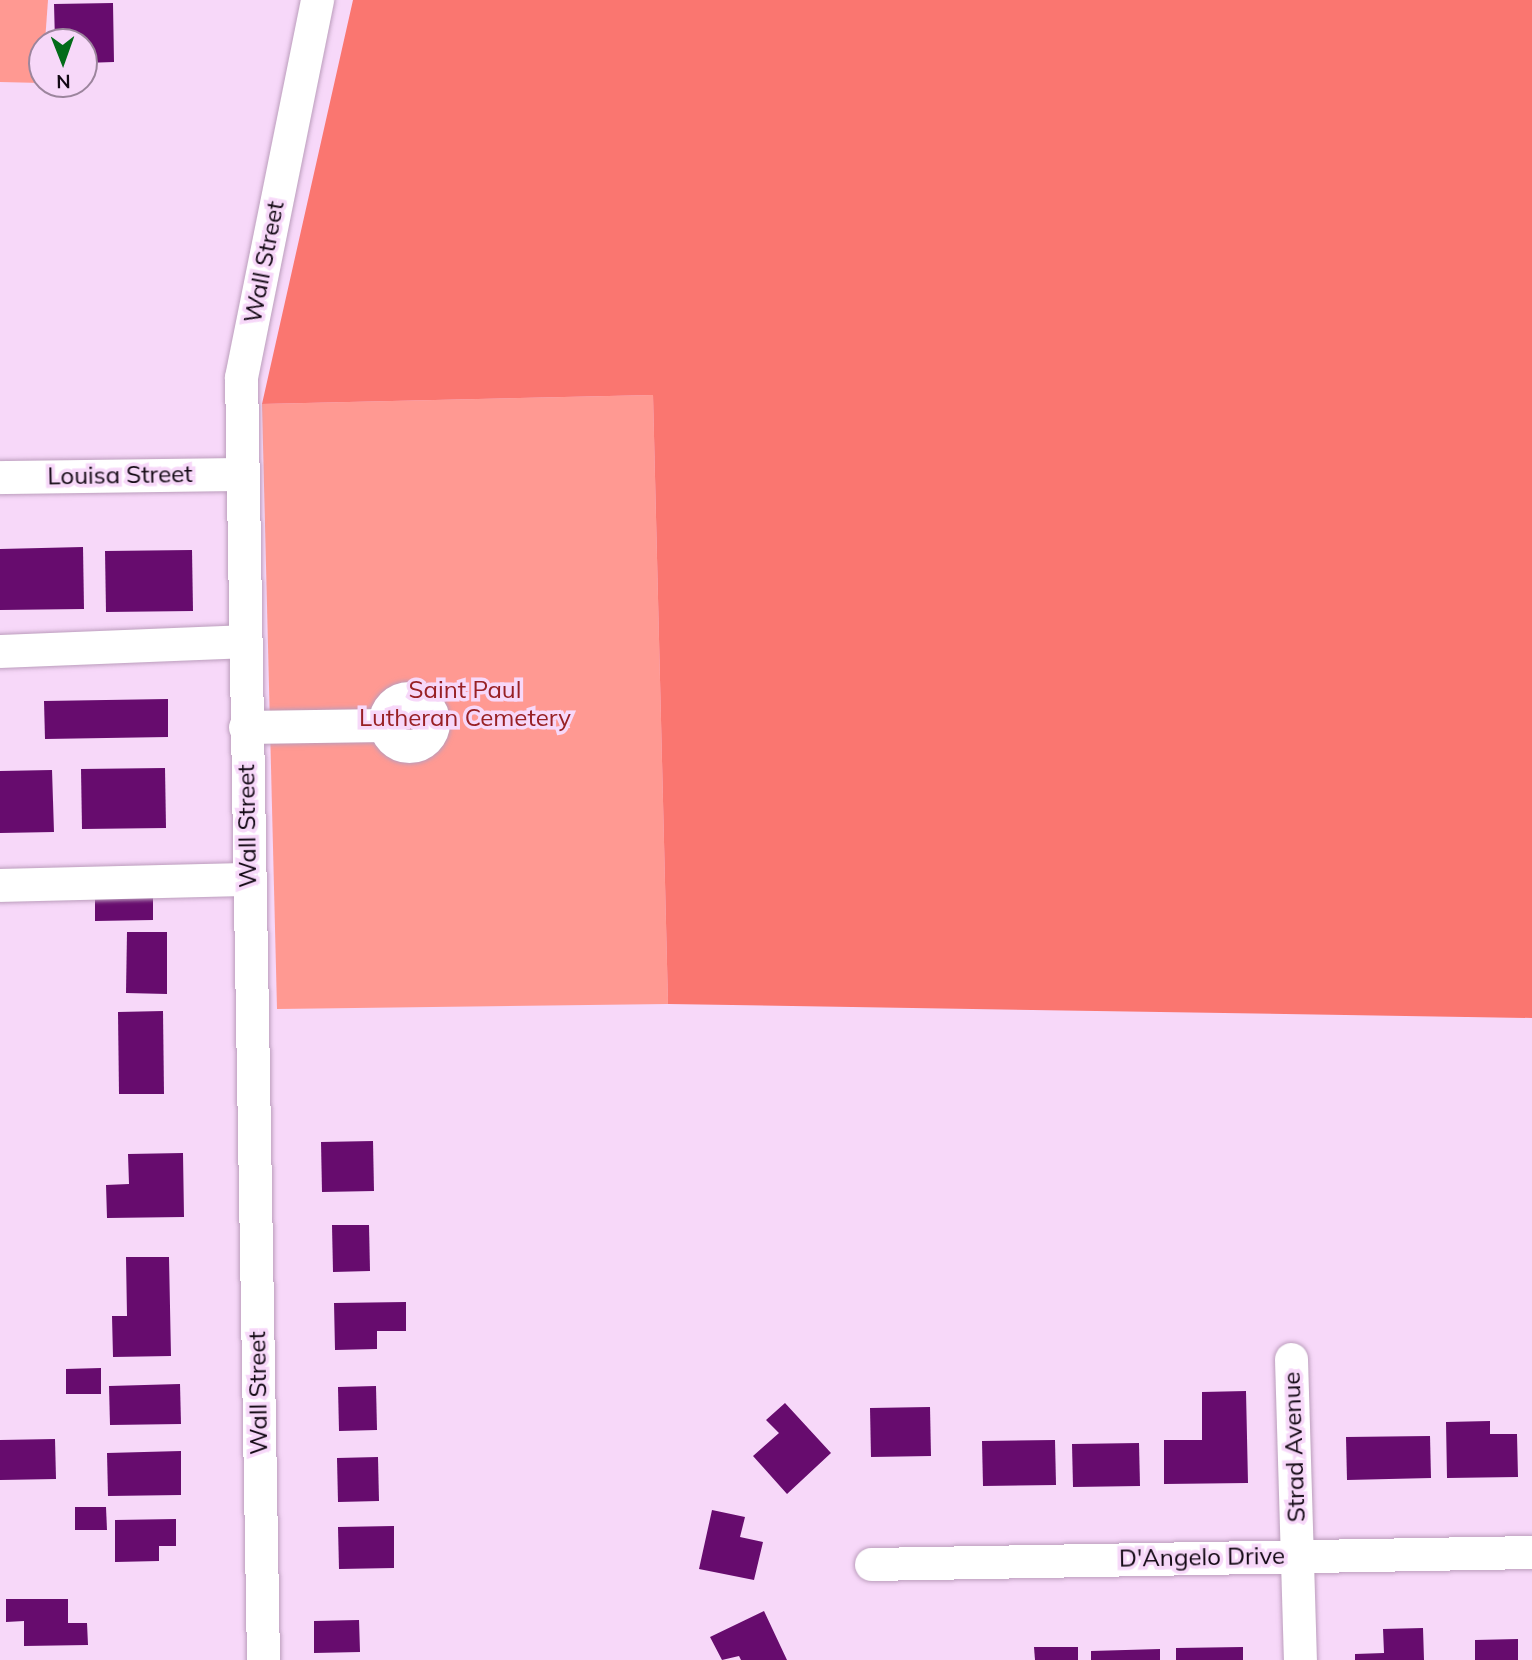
<!DOCTYPE html>
<html>
<head>
<meta charset="utf-8">
<style>
  body { margin:0 }
  #map { position:relative; width:1532px; height:1660px; overflow:hidden; background:#f7d8f9; font-family:Mulish,sans-serif }
  div>[style] { position:absolute }
  .green>* { inset:0; background:#ff9992 }
  .forest>* { inset:0; background:#fa7670 }
  .building>* { inset:0; background:#670c6e }
  .roads { filter:drop-shadow(0 0 2px #bb9dbc) drop-shadow(0 0 2px #bb9dbc) }
  .minor>* { height:33px; margin:-16.5px; padding:0 16.5px; transform-origin:16.5px; border-radius:16.5px; background:#fff }
  .minor>.ring { margin:-16.5px; padding:0; box-sizing:content-box; background:none; border:33px solid #fff; border-radius:50% }
  span { translate:-50% -50%; white-space:nowrap; text-align:center; line-height:1.15; -webkit-text-stroke:7px #f7d8f9; paint-order:stroke }
  .street-label { font-size:24px; color:#130914 }
  .park-label { font-size:24px; color:#982125 }
  .north { position:absolute; left:28px; top:28px; width:70px; height:70px; box-sizing:border-box; background:#f7d8f9; border:2px solid #9c859d; border-radius:50%; rotate:179deg; font-size:19px; font-weight:700; line-height:28px; text-align:center; color:#130914 }
  .north::after { content:''; display:block; margin:auto; width:24px; height:32px; background:#036b19; clip-path:polygon(50% 0,100% 100%,50% 72%,0 100%) }
</style>
</head>
<body>
<div id="map">
  <div class="green">
    <div style="clip-path:polygon(0 0,48px 0,42px 83px,0 82px)"></div>
    <div style="clip-path:polygon(653px 395px,668px 1004px,277px 1009px,262px 404px)"></div>
  </div>
  <div class="forest">
    <div style="clip-path:polygon(353px 0,1532px 0,1532px 1018px,668px 1004px,653px 395px,262px 404px)"></div>
  </div>
  <div class="building">
    <div style="clip-path:polygon(113px 3px,114px 62px,84px 63px,84px 42px,55px 42px,54px 4px)"></div>
    <div style="clip-path:polygon(83px 547px,84px 609px,0 610px,0 549px)"></div>
    <div style="clip-path:polygon(192px 550px,193px 611px,106px 612px,105px 551px)"></div>
    <div style="clip-path:polygon(168px 699px,168px 737px,45px 739px,44px 701px)"></div>
    <div style="clip-path:polygon(165px 768px,166px 828px,82px 829px,81px 769px)"></div>
    <div style="clip-path:polygon(52px 770px,54px 832px,0 833px,0 771px)"></div>
    <div style="clip-path:polygon(153px 895px,153px 920px,95px 921px,95px 896px)"></div>
    <div style="clip-path:polygon(127px 932px,167px 932px,167px 994px,126px 993px)"></div>
    <div style="clip-path:polygon(163px 1011px,164px 1094px,119px 1094px,118px 1012px)"></div>
    <div style="clip-path:polygon(373px 1141px,374px 1191px,322px 1192px,321px 1142px)"></div>
    <div style="clip-path:polygon(183px 1153px,184px 1217px,107px 1218px,106px 1185px,129px 1184px,128px 1154px)"></div>
    <div style="clip-path:polygon(332px 1225px,369px 1225px,370px 1271px,333px 1272px)"></div>
    <div style="clip-path:polygon(126px 1257px,169px 1257px,171px 1356px,113px 1357px,112px 1316px,127px 1316px)"></div>
    <div style="clip-path:polygon(406px 1302px,406px 1331px,377px 1331px,377px 1349px,335px 1350px,334px 1303px)"></div>
    <div style="clip-path:polygon(101px 1368px,101px 1394px,66px 1394px,66px 1369px)"></div>
    <div style="clip-path:polygon(180px 1384px,181px 1424px,110px 1425px,109px 1386px)"></div>
    <div style="clip-path:polygon(376px 1386px,377px 1430px,339px 1431px,338px 1387px)"></div>
    <div style="clip-path:polygon(1246px 1391px,1248px 1483px,1164px 1484px,1164px 1440px,1202px 1440px,1202px 1392px)"></div>
    <div style="clip-path:polygon(785px 1403px,831px 1453px,787px 1494px,753px 1456px,779px 1433px,766px 1420px)"></div>
    <div style="clip-path:polygon(930px 1407px,931px 1456px,871px 1457px,870px 1408px)"></div>
    <div style="clip-path:polygon(1490px 1421px,1490px 1434px,1517px 1434px,1518px 1477px,1447px 1478px,1446px 1422px)"></div>
    <div style="clip-path:polygon(1430px 1436px,1431px 1478px,1347px 1480px,1346px 1437px)"></div>
    <div style="clip-path:polygon(55px 1439px,56px 1479px,0 1480px,0 1440px)"></div>
    <div style="clip-path:polygon(1055px 1440px,1056px 1485px,983px 1486px,982px 1441px)"></div>
    <div style="clip-path:polygon(1139px 1443px,1140px 1486px,1073px 1487px,1072px 1444px)"></div>
    <div style="clip-path:polygon(181px 1451px,181px 1495px,108px 1496px,107px 1453px)"></div>
    <div style="clip-path:polygon(378px 1457px,379px 1501px,338px 1502px,337px 1458px)"></div>
    <div style="clip-path:polygon(75px 1507px,106px 1507px,107px 1530px,75px 1530px)"></div>
    <div style="clip-path:polygon(712px 1510px,745px 1517px,740px 1537px,763px 1542px,754px 1580px,699px 1569px)"></div>
    <div style="clip-path:polygon(176px 1519px,176px 1546px,159px 1546px,159px 1561px,115px 1562px,115px 1520px)"></div>
    <div style="clip-path:polygon(394px 1526px,394px 1568px,339px 1569px,338px 1527px)"></div>
    <div style="clip-path:polygon(6px 1599px,68px 1599px,68px 1623px,87px 1623px,88px 1645px,24px 1646px,24px 1621px,6px 1622px)"></div>
    <div style="clip-path:polygon(764px 1611px,787px 1660px,741px 1660px,739px 1656px,722px 1660px,710px 1637px)"></div>
    <div style="clip-path:polygon(359px 1620px,360px 1652px,314px 1653px,314px 1621px)"></div>
    <div style="clip-path:polygon(1423px 1628px,1424px 1660px,1355px 1660px,1355px 1654px,1384px 1653px,1383px 1629px)"></div>
    <div style="clip-path:polygon(1518px 1639px,1518px 1660px,1475px 1660px,1475px 1640px)"></div>
    <div style="clip-path:polygon(1034px 1647px,1078px 1647px,1078px 1660px,1035px 1660px)"></div>
    <div style="clip-path:polygon(1243px 1647px,1243px 1660px,1176px 1660px,1176px 1648px)"></div>
    <div style="clip-path:polygon(1160px 1649px,1160px 1660px,1091px 1660px,1091px 1651px)"></div>
  </div>
  <div class="roads">
    <div class="minor">
      <div style="left:0;top:477px;width:241px;rotate:-0.7deg"></div>
      <div style="left:0;top:651px;width:244px;rotate:-2.3deg"></div>
      <div class="ring" style="left:385px;top:698px;width:15px;height:15px"></div>
      <div style="left:245px;top:727px;width:140px;rotate:-0.8deg"></div>
      <div style="left:0;top:885px;width:248px;rotate:-1.4deg"></div>
      <div style="left:1291px;top:1359px;width:301px;rotate:88.3deg"></div>
      <div style="left:871px;top:1564px;width:661px;rotate:-1.04deg"></div>
      <div style="left:263px;top:1660px;width:1283px;rotate:-90.98deg"></div>
      <div style="left:241px;top:377px;width:385px;rotate:-78.6deg"></div>
    </div>
  </div>
  <div class="street-label">
    <span style="left:264px;top:262px;rotate:-79deg">Wall Street</span>
    <span style="left:120px;top:475px;rotate:-1deg">Louisa Street</span>
    <span style="left:247px;top:826px;rotate:-91deg">Wall Street</span>
    <span style="left:258px;top:1393px;rotate:-91deg">Wall Street</span>
    <span style="left:1294px;top:1447px;rotate:-92deg">Strad Avenue</span>
    <span style="left:1202px;top:1557px;rotate:-1deg">D'Angelo Drive</span>
  </div>
  <div class="park-label">
    <span style="left:465px;top:704px">Saint Paul<br>Lutheran Cemetery</span>
  </div>
  <div class="north">N</div>
</div>
</body>
</html>
